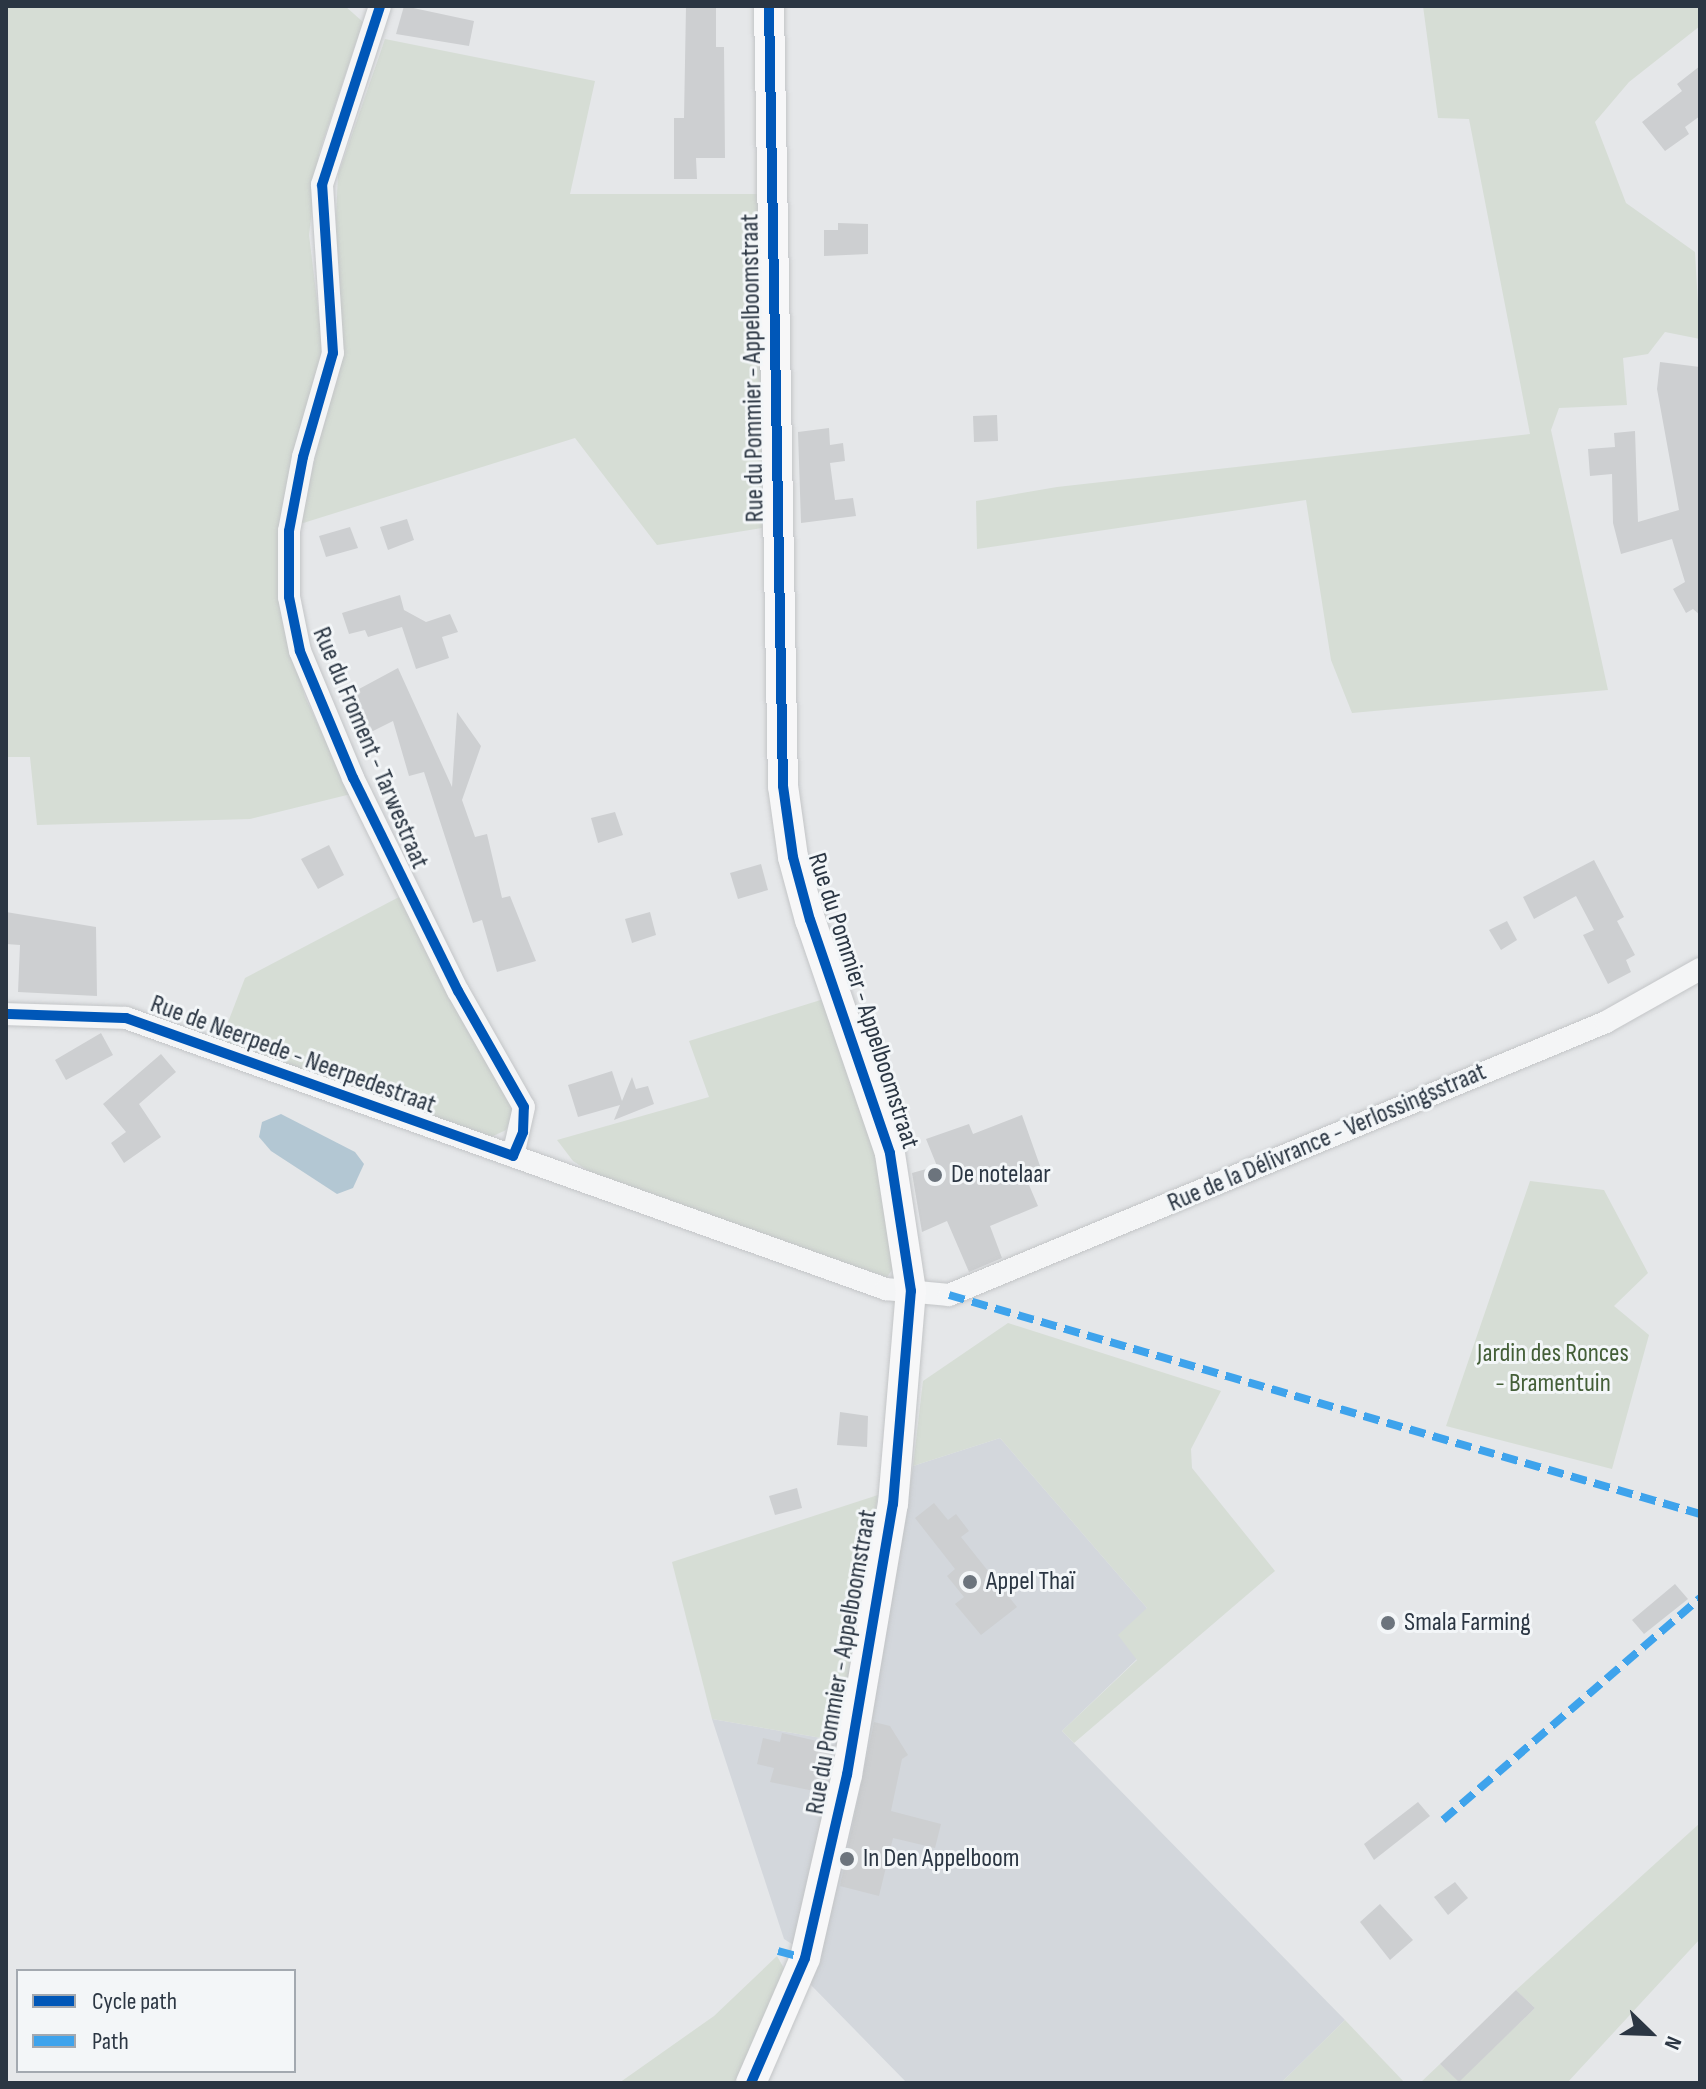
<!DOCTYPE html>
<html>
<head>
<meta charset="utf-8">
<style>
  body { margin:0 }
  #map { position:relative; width:1706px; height:2089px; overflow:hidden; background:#e5e7e9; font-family:"Sofia Sans Condensed",sans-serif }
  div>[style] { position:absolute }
  .built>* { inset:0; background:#d3d7dc }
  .green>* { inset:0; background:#d6ddd5 }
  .water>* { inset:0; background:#b3c7d3 }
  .building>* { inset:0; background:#cdcfd1 }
  .roads { filter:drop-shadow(0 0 2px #c3c5c7) drop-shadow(0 0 2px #c3c5c7) }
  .street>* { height:22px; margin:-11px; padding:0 11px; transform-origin:11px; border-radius:11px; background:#f4f5f6 }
  .secondary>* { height:30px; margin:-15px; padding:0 15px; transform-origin:15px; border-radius:15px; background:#f7f7f8 }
  .quiet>* { height:8px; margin-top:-4px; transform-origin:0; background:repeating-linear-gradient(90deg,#3ea3ec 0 16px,transparent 0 24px) }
  .cycleway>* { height:10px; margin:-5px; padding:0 5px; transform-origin:5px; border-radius:5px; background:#0057b8 }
  .dots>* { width:22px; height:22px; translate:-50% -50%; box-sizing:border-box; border:4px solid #f3f6f8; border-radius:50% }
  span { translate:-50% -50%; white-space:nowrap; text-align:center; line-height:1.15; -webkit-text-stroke:6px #f3f6f8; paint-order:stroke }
  .street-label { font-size:26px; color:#2b3643 }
  .poi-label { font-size:26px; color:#2b3643 }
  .left { translate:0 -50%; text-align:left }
  .park-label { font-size:26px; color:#445f38 }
  .frame { position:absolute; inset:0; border:8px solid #2b3643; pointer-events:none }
  .legend { position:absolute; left:16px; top:1969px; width:280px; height:104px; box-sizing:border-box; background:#f3f6f8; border:2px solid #a3a9b0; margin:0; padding:10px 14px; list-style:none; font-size:24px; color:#2b3643 }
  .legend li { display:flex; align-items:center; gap:16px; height:40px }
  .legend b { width:40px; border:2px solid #a3a9b0 }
  .north { position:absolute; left:1610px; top:1993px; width:80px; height:80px; -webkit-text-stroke:6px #f3f6f8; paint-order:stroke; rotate:113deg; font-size:22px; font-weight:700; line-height:32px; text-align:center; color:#2b3643 }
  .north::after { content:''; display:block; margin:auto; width:28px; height:36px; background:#2b3643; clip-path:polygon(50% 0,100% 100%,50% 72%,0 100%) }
</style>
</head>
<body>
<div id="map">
  <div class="built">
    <div style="clip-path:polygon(1000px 1438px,1147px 1608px,1137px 1659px,1062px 1731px,1345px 2020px,1281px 2083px,907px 2083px,809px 1983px,814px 1958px,784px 1939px,712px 1719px,839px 1741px,900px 1547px,913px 1466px)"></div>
  </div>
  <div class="green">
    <div style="clip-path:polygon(6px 6px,345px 6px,363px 22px,319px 153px,309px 235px,323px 349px,278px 531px,279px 605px,305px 697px,351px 794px,250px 819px,37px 825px,30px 757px,6px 757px)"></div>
    <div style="clip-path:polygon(1423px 6px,1700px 6px,1700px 26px,1629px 82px,1595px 122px,1626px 203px,1695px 252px,1700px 339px,1665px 332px,1648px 354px,1623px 358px,1627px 405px,1559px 408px,1551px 430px,1608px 690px,1352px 713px,1331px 660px,1306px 500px,977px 549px,976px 501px,1057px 487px,1530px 434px,1469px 119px,1438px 118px)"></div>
    <div style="clip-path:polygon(385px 39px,595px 81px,570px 194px,759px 194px,762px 528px,657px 545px,575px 438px,300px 524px,327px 405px,338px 175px)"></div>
    <div style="clip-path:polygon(399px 897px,515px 1109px,506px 1130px,489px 1138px,220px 1043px,245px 978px)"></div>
    <div style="clip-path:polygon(827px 998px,876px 1149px,897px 1263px,887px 1277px,609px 1184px,573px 1161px,557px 1140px,709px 1097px,689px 1041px)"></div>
    <div style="clip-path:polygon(1530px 1181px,1604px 1190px,1648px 1273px,1614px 1306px,1649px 1335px,1612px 1469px,1446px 1426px)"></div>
    <div style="clip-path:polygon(1008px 1323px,1221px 1391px,1191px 1449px,1192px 1468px,1275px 1571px,1074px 1743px,1062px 1731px,1137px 1660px,1118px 1635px,1147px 1608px,1000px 1438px,913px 1466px,923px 1381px)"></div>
    <div style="clip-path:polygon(878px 1495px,839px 1741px,712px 1719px,672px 1562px)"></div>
    <div style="clip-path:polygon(1700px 1823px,1700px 1939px,1567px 2083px,1420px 2083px,1440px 2064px,1459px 2081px,1535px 2008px,1516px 1990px)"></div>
    <div style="clip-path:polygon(777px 1956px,791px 1981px,741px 2083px,619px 2083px,714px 2016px)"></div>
    <div style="clip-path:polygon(1345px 2020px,1405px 2083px,1281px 2083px)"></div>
  </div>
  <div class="water">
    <div style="clip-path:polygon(281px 1114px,355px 1152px,364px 1164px,353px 1188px,337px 1194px,271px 1151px,259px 1137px,262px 1122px)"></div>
  </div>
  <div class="building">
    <div style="clip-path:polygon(404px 6px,474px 21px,469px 46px,396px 34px)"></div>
    <div style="clip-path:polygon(686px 6px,716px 6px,716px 47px,724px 47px,725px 158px,696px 158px,697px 179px,674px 179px,674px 118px,684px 118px)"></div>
    <div style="clip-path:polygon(1700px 66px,1700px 116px,1685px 127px,1689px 134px,1665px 151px,1642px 122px,1682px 91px,1677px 84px)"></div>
    <div style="clip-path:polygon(838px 223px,868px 224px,868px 254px,824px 256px,824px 230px,838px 230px)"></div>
    <div style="clip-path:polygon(1660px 362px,1700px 367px,1700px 615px,1693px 609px,1686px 613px,1673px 589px,1685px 582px,1672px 539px,1621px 554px,1613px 523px,1612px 474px,1590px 476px,1588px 449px,1615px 447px,1614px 433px,1635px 431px,1638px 522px,1679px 510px,1657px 389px)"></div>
    <div style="clip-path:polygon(997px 415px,998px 441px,974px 442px,973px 416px)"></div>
    <div style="clip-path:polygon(829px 428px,830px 445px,843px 443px,845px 461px,830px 463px,835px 500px,853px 498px,856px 516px,801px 523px,798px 432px)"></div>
    <div style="clip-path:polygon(407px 519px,414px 540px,388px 550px,380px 527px)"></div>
    <div style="clip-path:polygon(350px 527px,358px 548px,326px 557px,319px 536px)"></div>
    <div style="clip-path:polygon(400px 595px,404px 610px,426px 622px,450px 614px,458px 632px,442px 637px,449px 658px,416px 669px,402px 627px,368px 637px,365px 630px,349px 634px,342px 613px)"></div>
    <div style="clip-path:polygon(398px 668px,452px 787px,457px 712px,481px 746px,462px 800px,475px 837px,487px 834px,502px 898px,510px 896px,536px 961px,497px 972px,482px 920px,473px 923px,424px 772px,409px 776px,393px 721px,367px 734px,346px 696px)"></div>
    <div style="clip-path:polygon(615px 812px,623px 835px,598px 843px,591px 818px)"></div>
    <div style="clip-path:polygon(329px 845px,344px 875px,318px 889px,301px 859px)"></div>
    <div style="clip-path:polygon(1594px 860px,1624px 917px,1617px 921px,1635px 955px,1626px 960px,1631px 972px,1608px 984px,1583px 935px,1594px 930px,1576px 896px,1534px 919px,1523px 897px)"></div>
    <div style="clip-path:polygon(761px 864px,768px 890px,738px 899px,730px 873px)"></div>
    <div style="clip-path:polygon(6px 912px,96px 927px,97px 996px,18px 992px,20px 945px,6px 944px)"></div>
    <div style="clip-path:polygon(650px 912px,656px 935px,632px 943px,625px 919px)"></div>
    <div style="clip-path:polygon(1507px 921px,1517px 940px,1501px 950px,1489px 930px)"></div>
    <div style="clip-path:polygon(101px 1033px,113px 1055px,66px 1080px,55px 1060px)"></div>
    <div style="clip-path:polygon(161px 1054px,176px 1072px,139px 1104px,161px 1137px,124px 1163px,111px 1143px,126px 1132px,103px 1104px)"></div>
    <div style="clip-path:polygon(612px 1071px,622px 1101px,632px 1077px,636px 1089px,648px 1086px,654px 1104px,614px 1120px,620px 1105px,578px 1117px,568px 1085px)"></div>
    <div style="clip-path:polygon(1022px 1115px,1045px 1180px,1029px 1185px,1038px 1206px,990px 1226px,1002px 1258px,969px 1272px,947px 1221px,922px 1232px,912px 1173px,937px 1166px,926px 1139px,969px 1124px,973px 1134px)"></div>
    <div style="clip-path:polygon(840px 1412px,868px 1416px,867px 1447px,837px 1445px)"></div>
    <div style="clip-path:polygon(797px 1488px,802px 1508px,775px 1515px,769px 1496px)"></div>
    <div style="clip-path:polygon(934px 1503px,948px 1520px,956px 1514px,969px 1531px,961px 1537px,996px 1581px,1006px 1573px,1019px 1590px,1009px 1597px,1017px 1607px,981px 1635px,955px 1604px,964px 1597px,947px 1576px,955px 1569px,915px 1518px)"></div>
    <div style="clip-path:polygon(1675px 1584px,1688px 1599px,1644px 1634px,1632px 1620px)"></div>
    <div style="clip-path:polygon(874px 1722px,890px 1726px,908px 1755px,902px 1759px,891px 1811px,941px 1824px,935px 1848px,893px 1838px,879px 1896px,840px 1886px)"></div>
    <div style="clip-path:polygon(782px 1733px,834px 1745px,827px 1783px,816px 1781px,814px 1791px,770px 1782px,774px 1768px,757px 1764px,763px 1738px,780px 1742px)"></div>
    <div style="clip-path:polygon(1418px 1802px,1430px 1816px,1374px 1860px,1364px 1844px)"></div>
    <div style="clip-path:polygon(1455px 1882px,1468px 1898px,1448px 1915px,1434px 1897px)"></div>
    <div style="clip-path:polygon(1380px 1904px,1413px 1940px,1390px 1960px,1360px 1922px)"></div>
    <div style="clip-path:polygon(1516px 1990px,1535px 2008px,1459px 2082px,1440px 2064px)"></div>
  </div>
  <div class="roads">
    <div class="street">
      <div style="left:380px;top:6px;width:188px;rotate:108deg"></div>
      <div style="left:322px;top:185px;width:168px;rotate:86.3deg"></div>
      <div style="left:333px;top:353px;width:108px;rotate:106.1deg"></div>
      <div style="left:303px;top:457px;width:75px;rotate:100.7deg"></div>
      <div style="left:289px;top:531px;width:66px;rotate:90deg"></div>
      <div style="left:289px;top:597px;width:55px;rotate:78.5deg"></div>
      <div style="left:300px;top:651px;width:138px;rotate:67.3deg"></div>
      <div style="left:353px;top:778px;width:237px;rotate:63.8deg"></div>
      <div style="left:458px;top:991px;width:133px;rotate:60.4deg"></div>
      <div style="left:524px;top:1107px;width:50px;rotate:102.7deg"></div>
      <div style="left:6px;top:1014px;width:120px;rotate:1.9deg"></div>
      <div style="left:126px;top:1018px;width:807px;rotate:19.63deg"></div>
      <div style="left:886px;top:1289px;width:63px;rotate:5.4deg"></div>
      <div style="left:949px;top:1295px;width:711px;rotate:-22.56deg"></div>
      <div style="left:1606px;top:1022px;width:108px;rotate:-29.4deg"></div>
    </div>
    <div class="secondary">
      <div style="left:751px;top:2083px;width:136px;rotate:-66.6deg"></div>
      <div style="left:805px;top:1958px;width:188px;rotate:-77.1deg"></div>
      <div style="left:847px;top:1775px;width:275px;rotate:-80.4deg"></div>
      <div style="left:893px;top:1504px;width:214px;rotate:-85.2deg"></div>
      <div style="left:911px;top:1291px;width:140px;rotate:-98.7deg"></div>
      <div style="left:890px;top:1153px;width:246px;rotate:-108.9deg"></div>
      <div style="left:810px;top:920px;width:65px;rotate:-105.1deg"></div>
      <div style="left:793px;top:857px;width:72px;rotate:-98deg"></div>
      <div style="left:783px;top:786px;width:780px;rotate:-91.03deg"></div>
    </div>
  </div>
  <div class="quiet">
    <div style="left:949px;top:1295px;width:782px;rotate:16.26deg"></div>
    <div style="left:1443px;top:1820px;width:340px;rotate:-40.8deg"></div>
    <div style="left:778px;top:1951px;width:28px;rotate:15deg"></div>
  </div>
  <div class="cycleway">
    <div style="left:6px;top:1014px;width:120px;rotate:1.9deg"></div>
    <div style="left:126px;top:1018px;width:411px;rotate:19.6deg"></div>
    <div style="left:513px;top:1156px;width:26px;rotate:-67deg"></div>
    <div style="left:523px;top:1132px;width:25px;rotate:-88deg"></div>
    <div style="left:524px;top:1107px;width:133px;rotate:-119.6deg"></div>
    <div style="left:458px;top:991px;width:237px;rotate:-116.2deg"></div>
    <div style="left:353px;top:778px;width:138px;rotate:-112.7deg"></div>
    <div style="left:300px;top:651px;width:55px;rotate:-101.5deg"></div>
    <div style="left:289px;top:597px;width:66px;rotate:-90deg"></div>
    <div style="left:289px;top:531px;width:75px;rotate:-79.3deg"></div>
    <div style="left:303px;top:457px;width:108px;rotate:-73.9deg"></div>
    <div style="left:333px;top:353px;width:168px;rotate:-93.7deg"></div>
    <div style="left:322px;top:185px;width:188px;rotate:-72deg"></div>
    <div style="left:751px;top:2083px;width:136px;rotate:-66.6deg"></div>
    <div style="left:805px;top:1958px;width:188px;rotate:-77.1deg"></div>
    <div style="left:847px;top:1775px;width:275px;rotate:-80.4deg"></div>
    <div style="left:893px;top:1504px;width:214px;rotate:-85.2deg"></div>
    <div style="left:911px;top:1291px;width:140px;rotate:-98.7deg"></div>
    <div style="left:890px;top:1153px;width:246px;rotate:-108.9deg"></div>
    <div style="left:810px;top:920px;width:65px;rotate:-105.1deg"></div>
    <div style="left:793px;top:857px;width:72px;rotate:-98deg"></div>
    <div style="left:783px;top:786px;width:780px;rotate:-91.03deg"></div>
  </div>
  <div class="dots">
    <div style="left:935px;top:1175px;background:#6c747d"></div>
    <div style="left:970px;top:1582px;background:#6c747d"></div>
    <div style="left:1388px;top:1623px;background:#6c747d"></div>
    <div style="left:847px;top:1859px;background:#6c747d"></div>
  </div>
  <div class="street-label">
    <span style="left:753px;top:368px;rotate:-91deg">Rue du Pommier - Appelboomstraat</span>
    <span style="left:370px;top:748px;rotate:67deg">Rue du Froment - Tarwestraat</span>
    <span style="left:863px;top:1001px;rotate:72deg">Rue du Pommier - Appelboomstraat</span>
    <span style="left:293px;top:1055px;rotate:20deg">Rue de Neerpede - Neerpedestraat</span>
    <span style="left:1327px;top:1138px;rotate:-23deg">Rue de la Délivrance - Verlossingsstraat</span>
    <span style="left:842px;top:1662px;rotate:-80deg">Rue du Pommier - Appelboomstraat</span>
  </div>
  <div class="poi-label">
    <span class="left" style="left:951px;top:1175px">De notelaar</span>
    <span class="left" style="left:986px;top:1582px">Appel Thaï</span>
    <span class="left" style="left:1404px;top:1623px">Smala Farming</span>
    <span class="left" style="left:863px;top:1859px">In Den Appelboom</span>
  </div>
  <div class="park-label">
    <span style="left:1553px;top:1369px">Jardin des Ronces<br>- Bramentuin</span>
  </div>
  <div class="frame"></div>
  <ul class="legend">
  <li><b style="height:10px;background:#0057b8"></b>Cycle path</li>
  <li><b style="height:10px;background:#3ea3ec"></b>Path</li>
  </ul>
  <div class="north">N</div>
</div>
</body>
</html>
